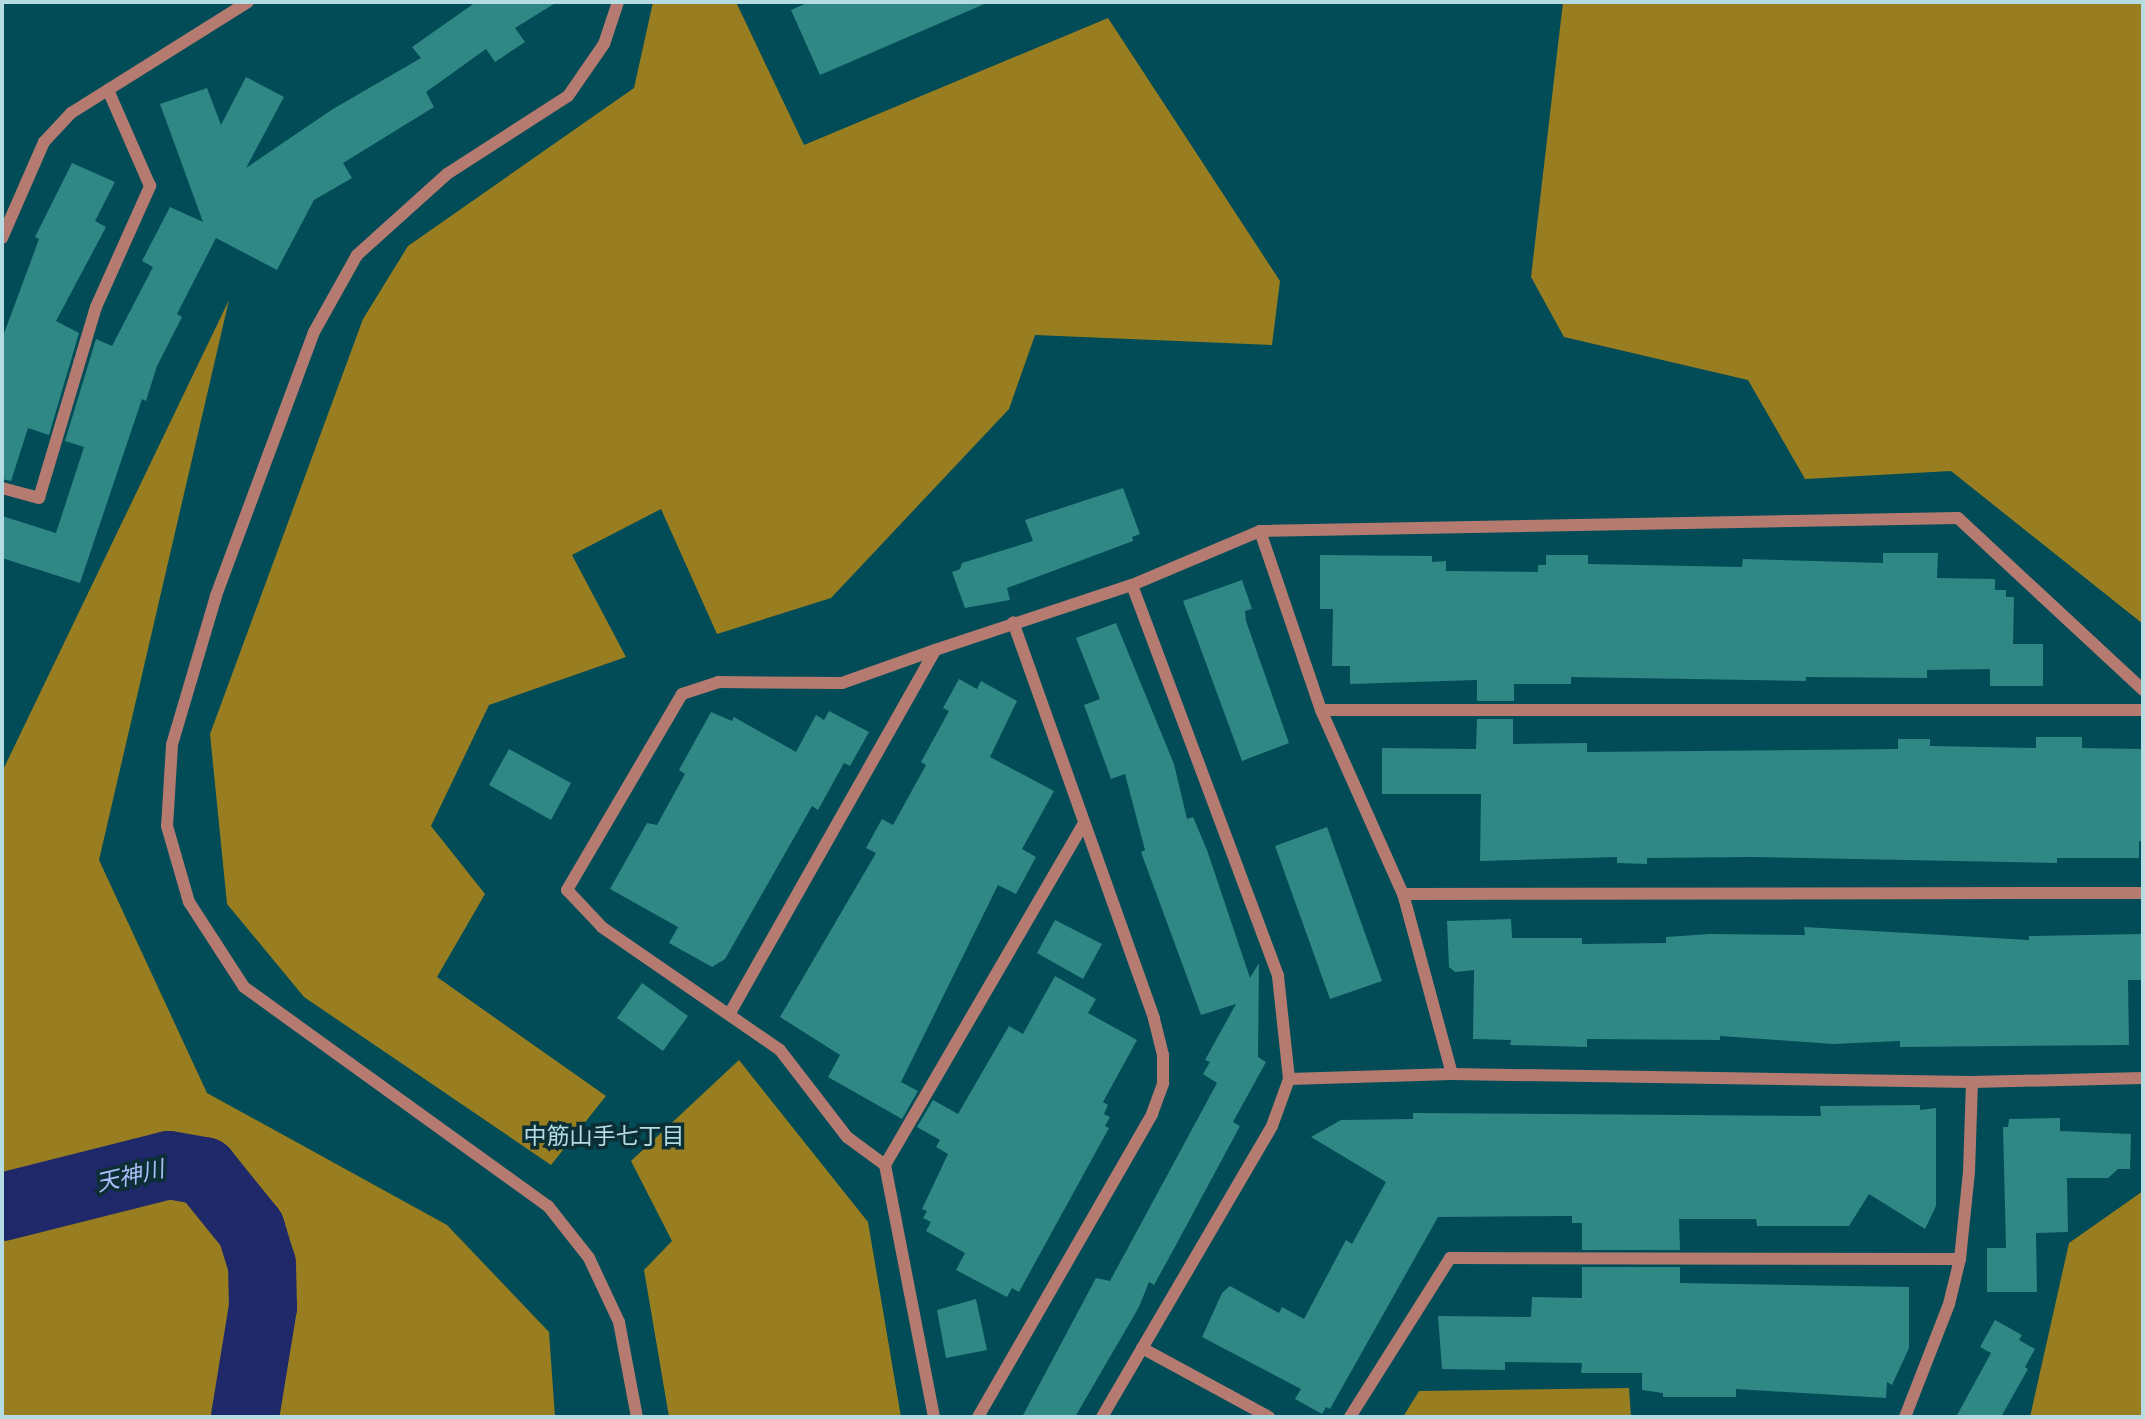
<!DOCTYPE html>
<html>
<head>
<meta charset="utf-8">
<style>
  body { margin:0 }
  #map { position:relative; width:2145px; height:1419px; overflow:hidden; background:#014c57; font-family:Arial,"Noto Sans JP",sans-serif }
  div>[style] { position:absolute }
  .forest>* { inset:0; background:#987d21 }
  .river>* { height:68px; margin:-34px; padding:0 34px; transform-origin:34px; border-radius:34px; background:#1f2969 }
  .building>* { inset:0; background:#2f8884 }
  .minor>* { height:12px; margin:-6px; padding:0 6px; transform-origin:6px; border-radius:6px; background:#b67b70 }
  span { translate:-50% -50%; white-space:nowrap; text-align:center; line-height:1.15; -webkit-text-stroke:7px #0b2f35; paint-order:stroke }
  .neighbourhood-label { font-size:23px; color:#b5dbe3 }
  .water-label { font-size:23px; color:#abbdf7; font-style:italic }
  .frame { position:absolute; inset:0; border:4px solid #b5dbe3; pointer-events:none }
</style>
</head>
<body>
<div id="map">
  <div class="forest">
    <div style="clip-path:polygon(653px 2px,736px 2px,804px 145px,1108px 18px,1280px 281px,1272px 345px,1035px 335px,1009px 409px,831px 598px,717px 634px,661px 509px,572px 555px,626px 657px,489px 705px,431px 826px,485px 894px,437px 977px,606px 1096px,551px 1165px,304px 997px,227px 904px,210px 734px,363px 319px,408px 246px,634px 88px)"></div>
    <div style="clip-path:polygon(1563px 2px,2143px 2px,2143px 624px,1951px 471px,1805px 479px,1748px 380px,1564px 337px,1531px 277px)"></div>
    <div style="clip-path:polygon(229px 300px,99px 860px,207px 1093px,447px 1225px,549px 1332px,555px 1417px,2px 1417px,2px 772px)"></div>
    <div style="clip-path:polygon(739px 1060px,868px 1222px,901px 1417px,669px 1417px,644px 1270px,672px 1241px,631px 1161px)"></div>
    <div style="clip-path:polygon(2143px 1191px,2143px 1417px,2030px 1417px,2069px 1243px)"></div>
    <div style="clip-path:polygon(1629px 1388px,1631px 1417px,1403px 1417px,1419px 1391px)"></div>
  </div>
  <div class="river">
    <div style="left:2px;top:1207px;width:172px;rotate:-14.1deg"></div>
    <div style="left:169px;top:1165px;width:36px;rotate:10deg"></div>
    <div style="left:204px;top:1171px;width:75px;rotate:51deg"></div>
    <div style="left:251px;top:1229px;width:37px;rotate:73deg"></div>
    <div style="left:262px;top:1264px;width:43px;rotate:88.7deg"></div>
    <div style="left:263px;top:1307px;width:111px;rotate:99.3deg"></div>
  </div>
  <div class="building">
    <div style="clip-path:polygon(476px 2px,557px 2px,515px 28px,525px 42px,495px 62px,486px 49px,426px 92px,434px 107px,343px 163px,352px 178px,314px 200px,277px 270px,216px 238px,177px 314px,182px 317px,157px 366px,146px 401px,142px 399px,80px 583px,2px 558px,2px 516px,56px 533px,84px 447px,65px 441px,96px 339px,112px 346px,153px 267px,142px 261px,170px 207px,203px 222px,160px 104px,207px 88px,221px 125px,246px 77px,284px 97px,246px 168px,333px 109px,421px 58px,412px 47px)"></div>
    <div style="clip-path:polygon(809px 2px,989px 2px,820px 75px,791px 10px)"></div>
    <div style="clip-path:polygon(72px 163px,115px 182px,95px 221px,106px 227px,56px 321px,79px 333px,49px 435px,28px 428px,11px 481px,2px 479px,2px 339px,39px 239px,35px 237px)"></div>
    <div style="clip-path:polygon(1123px 488px,1140px 534px,1132px 537px,1133px 541px,1007px 588px,1010px 600px,965px 608px,952px 572px,960px 569px,962px 563px,1033px 541px,1025px 520px)"></div>
    <div style="clip-path:polygon(1883px 553px,1938px 553px,1937px 578px,1995px 579px,1995px 590px,2006px 590px,2006px 597px,2014px 597px,2013px 644px,2043px 644px,2043px 686px,1990px 686px,1990px 669px,1927px 670px,1927px 678px,1806px 677px,1806px 681px,1571px 677px,1571px 684px,1514px 684px,1514px 701px,1477px 701px,1477px 680px,1350px 684px,1350px 666px,1332px 666px,1333px 609px,1320px 609px,1320px 555px,1432px 556px,1432px 562px,1446px 561px,1446px 571px,1538px 572px,1538px 565px,1546px 565px,1546px 555px,1588px 555px,1588px 564px,1742px 567px,1743px 559px,1883px 563px)"></div>
    <div style="clip-path:polygon(1242px 580px,1252px 609px,1245px 611px,1246px 621px,1289px 743px,1242px 761px,1183px 601px)"></div>
    <div style="clip-path:polygon(1116px 623px,1174px 764px,1187px 819px,1193px 817px,1207px 850px,1250px 978px,1259px 963px,1258px 1057px,1266px 1062px,1233px 1122px,1240px 1126px,1176px 1245px,1154px 1285px,1149px 1282px,1139px 1307px,1075px 1417px,1022px 1417px,1096px 1278px,1110px 1281px,1217px 1083px,1203px 1074px,1210px 1062px,1205px 1060px,1236px 1004px,1201px 1015px,1141px 852px,1145px 850px,1125px 774px,1111px 779px,1084px 705px,1100px 699px,1076px 638px)"></div>
    <div style="clip-path:polygon(959px 679px,977px 689px,981px 681px,1017px 701px,990px 757px,1054px 791px,1022px 849px,1036px 857px,1016px 894px,998px 885px,901px 1082px,918px 1091px,902px 1119px,828px 1077px,840px 1055px,780px 1017px,876px 853px,866px 848px,882px 819px,893px 825px,926px 765px,921px 762px,949px 711px,943px 708px)"></div>
    <div style="clip-path:polygon(829px 711px,869px 732px,850px 766px,844px 763px,818px 810px,812px 806px,725px 959px,712px 967px,669px 943px,678px 927px,610px 889px,647px 823px,657px 825px,685px 774px,679px 770px,711px 712px,732px 721px,734px 717px,796px 752px,816px 715px,824px 720px)"></div>
    <div style="clip-path:polygon(1477px 719px,1513px 719px,1513px 744px,1587px 743px,1587px 752px,1898px 749px,1898px 739px,1930px 739px,1930px 746px,2036px 748px,2036px 737px,2082px 737px,2082px 748px,2143px 749px,2143px 841px,2139px 841px,2139px 858px,2057px 858px,2057px 863px,1752px 857px,1647px 858px,1647px 864px,1617px 863px,1617px 857px,1480px 861px,1481px 794px,1382px 794px,1382px 748px,1476px 749px)"></div>
    <div style="clip-path:polygon(509px 749px,571px 783px,551px 820px,489px 785px)"></div>
    <div style="clip-path:polygon(1327px 827px,1382px 981px,1330px 999px,1275px 846px)"></div>
    <div style="clip-path:polygon(1511px 919px,1512px 938px,1582px 938px,1582px 944px,1666px 943px,1666px 937px,1710px 934px,1805px 935px,1804px 927px,2029px 940px,2029px 936px,2142px 934px,2142px 980px,2128px 980px,2129px 1045px,1900px 1047px,1900px 1041px,1833px 1044px,1720px 1036px,1720px 1040px,1587px 1039px,1587px 1047px,1510px 1045px,1511px 1040px,1473px 1039px,1474px 970px,1455px 972px,1449px 967px,1447px 921px)"></div>
    <div style="clip-path:polygon(1055px 920px,1102px 944px,1083px 979px,1037px 953px)"></div>
    <div style="clip-path:polygon(1055px 976px,1096px 999px,1088px 1013px,1137px 1040px,1103px 1102px,1108px 1105px,1104px 1114px,1110px 1117px,1105px 1126px,1109px 1128px,1019px 1292px,1012px 1288px,1007px 1297px,956px 1270px,965px 1253px,926px 1231px,931px 1222px,923px 1218px,927px 1211px,922px 1209px,948px 1154px,936px 1147px,940px 1140px,917px 1127px,933px 1100px,958px 1114px,1009px 1026px,1023px 1034px)"></div>
    <div style="clip-path:polygon(642px 983px,688px 1016px,663px 1051px,617px 1018px)"></div>
    <div style="clip-path:polygon(1920px 1105px,1920px 1110px,1936px 1108px,1936px 1206px,1925px 1229px,1869px 1194px,1849px 1226px,1757px 1226px,1756px 1219px,1679px 1219px,1680px 1250px,1582px 1250px,1582px 1223px,1572px 1223px,1572px 1216px,1438px 1217px,1330px 1409px,1326px 1407px,1322px 1414px,1295px 1399px,1301px 1389px,1202px 1337px,1222px 1293px,1230px 1286px,1279px 1313px,1282px 1307px,1304px 1319px,1346px 1240px,1352px 1244px,1386px 1182px,1311px 1137px,1341px 1120px,1413px 1119px,1413px 1113px,1821px 1116px,1820px 1106px)"></div>
    <div style="clip-path:polygon(2060px 1118px,2060px 1131px,2131px 1134px,2130px 1169px,2118px 1169px,2108px 1178px,2067px 1178px,2068px 1232px,2036px 1233px,2037px 1292px,1987px 1292px,1987px 1248px,2006px 1248px,2003px 1127px,2008px 1127px,2009px 1119px)"></div>
    <div style="clip-path:polygon(1582px 1267px,1680px 1267px,1680px 1283px,1909px 1287px,1909px 1348px,1892px 1385px,1887px 1382px,1886px 1398px,1736px 1389px,1736px 1397px,1663px 1397px,1663px 1393px,1642px 1390px,1642px 1373px,1581px 1373px,1582px 1363px,1505px 1362px,1505px 1370px,1442px 1369px,1438px 1316px,1531px 1317px,1532px 1297px,1582px 1298px)"></div>
    <div style="clip-path:polygon(976px 1299px,987px 1350px,946px 1358px,937px 1310px)"></div>
    <div style="clip-path:polygon(1995px 1320px,2022px 1335px,2019px 1340px,2035px 1349px,2025px 1367px,2028px 1369px,2001px 1417px,1956px 1417px,1991px 1353px,1980px 1347px)"></div>
  </div>
  <div class="minor">
    <div style="left:618px;top:2px;width:44px;rotate:108.4deg"></div>
    <div style="left:604px;top:44px;width:63px;rotate:124.7deg"></div>
    <div style="left:568px;top:96px;width:144px;rotate:147.2deg"></div>
    <div style="left:447px;top:174px;width:121px;rotate:138deg"></div>
    <div style="left:357px;top:255px;width:88px;rotate:119.2deg"></div>
    <div style="left:314px;top:332px;width:282px;rotate:110.4deg"></div>
    <div style="left:216px;top:596px;width:155px;rotate:106.5deg"></div>
    <div style="left:172px;top:745px;width:81px;rotate:93.5deg"></div>
    <div style="left:167px;top:826px;width:79px;rotate:73.9deg"></div>
    <div style="left:189px;top:902px;width:101px;rotate:57.1deg"></div>
    <div style="left:244px;top:987px;width:375px;rotate:35.8deg"></div>
    <div style="left:548px;top:1206px;width:66px;rotate:51.7deg"></div>
    <div style="left:589px;top:1258px;width:71px;rotate:64.9deg"></div>
    <div style="left:619px;top:1322px;width:97px;rotate:79.3deg"></div>
    <div style="left:2px;top:238px;width:105px;rotate:-66.4deg"></div>
    <div style="left:44px;top:142px;width:40px;rotate:-47deg"></div>
    <div style="left:71px;top:113px;width:209px;rotate:-32.1deg"></div>
    <div style="left:2px;top:488px;width:38px;rotate:15deg"></div>
    <div style="left:39px;top:498px;width:199px;rotate:-73.4deg"></div>
    <div style="left:96px;top:307px;width:133px;rotate:-65.9deg"></div>
    <div style="left:150px;top:186px;width:105px;rotate:-113.6deg"></div>
    <div style="left:1260px;top:531px;width:189px;rotate:71.2deg"></div>
    <div style="left:1321px;top:710px;width:201px;rotate:66deg"></div>
    <div style="left:1132px;top:585px;width:139px;rotate:-22.9deg"></div>
    <div style="left:1260px;top:531px;width:698px;rotate:-1.07deg"></div>
    <div style="left:1958px;top:518px;width:253px;rotate:42.9deg"></div>
    <div style="left:1321px;top:710px;width:822px"></div>
    <div style="left:730px;top:1013px;width:417px;rotate:-60.5deg"></div>
    <div style="left:935px;top:650px;width:207px;rotate:-18.3deg"></div>
    <div style="left:1132px;top:585px;width:417px;rotate:69.5deg"></div>
    <div style="left:1278px;top:976px;width:104px;rotate:83.9deg"></div>
    <div style="left:1289px;top:1079px;width:163px;rotate:-1.8deg"></div>
    <div style="left:1452px;top:1074px;width:520px;rotate:0.88deg"></div>
    <div style="left:1972px;top:1082px;width:171px;rotate:-1.3deg"></div>
    <div style="left:1452px;top:1074px;width:187px;rotate:-105.2deg"></div>
    <div style="left:1403px;top:894px;width:740px;rotate:-0.08deg"></div>
    <div style="left:885px;top:1165px;width:393px;rotate:-59.8deg"></div>
    <div style="left:1142px;top:1348px;width:145px;rotate:28.5deg"></div>
    <div style="left:934px;top:1417px;width:257px;rotate:-101deg"></div>
    <div style="left:885px;top:1165px;width:47px;rotate:-143.6deg"></div>
    <div style="left:847px;top:1137px;width:110px;rotate:-127.6deg"></div>
    <div style="left:780px;top:1050px;width:216px;rotate:-145.4deg"></div>
    <div style="left:602px;top:927px;width:51px;rotate:-133.4deg"></div>
    <div style="left:567px;top:890px;width:227px;rotate:-59.6deg"></div>
    <div style="left:682px;top:694px;width:38px;rotate:-18deg"></div>
    <div style="left:718px;top:682px;width:124px;rotate:0.5deg"></div>
    <div style="left:842px;top:683px;width:99px;rotate:-19.5deg"></div>
    <div style="left:978px;top:1417px;width:349px;rotate:-60.1deg"></div>
    <div style="left:1152px;top:1114px;width:33px;rotate:-70deg"></div>
    <div style="left:1163px;top:1083px;width:28px;rotate:-90deg"></div>
    <div style="left:1163px;top:1055px;width:38px;rotate:-104deg"></div>
    <div style="left:1154px;top:1018px;width:420px;rotate:-109.6deg"></div>
    <div style="left:1102px;top:1417px;width:337px;rotate:-59.7deg"></div>
    <div style="left:1272px;top:1126px;width:50px;rotate:-70.1deg"></div>
    <div style="left:1350px;top:1417px;width:188px;rotate:-57.8deg"></div>
    <div style="left:1450px;top:1258px;width:510px;rotate:0.11deg"></div>
    <div style="left:1905px;top:1417px;width:121px;rotate:-68.7deg"></div>
    <div style="left:1949px;top:1304px;width:46px;rotate:-76.3deg"></div>
    <div style="left:1960px;top:1259px;width:87px;rotate:-84.1deg"></div>
    <div style="left:1969px;top:1172px;width:90px;rotate:-88.1deg"></div>
  </div>
  <div class="neighbourhood-label">
    <span style="left:604px;top:1136px">中筋山手七丁目</span>
  </div>
  <div class="water-label">
    <span style="left:130px;top:1176px;rotate:-13deg">天神川</span>
  </div>
  <div class="frame"></div>
</div>
</body>
</html>
